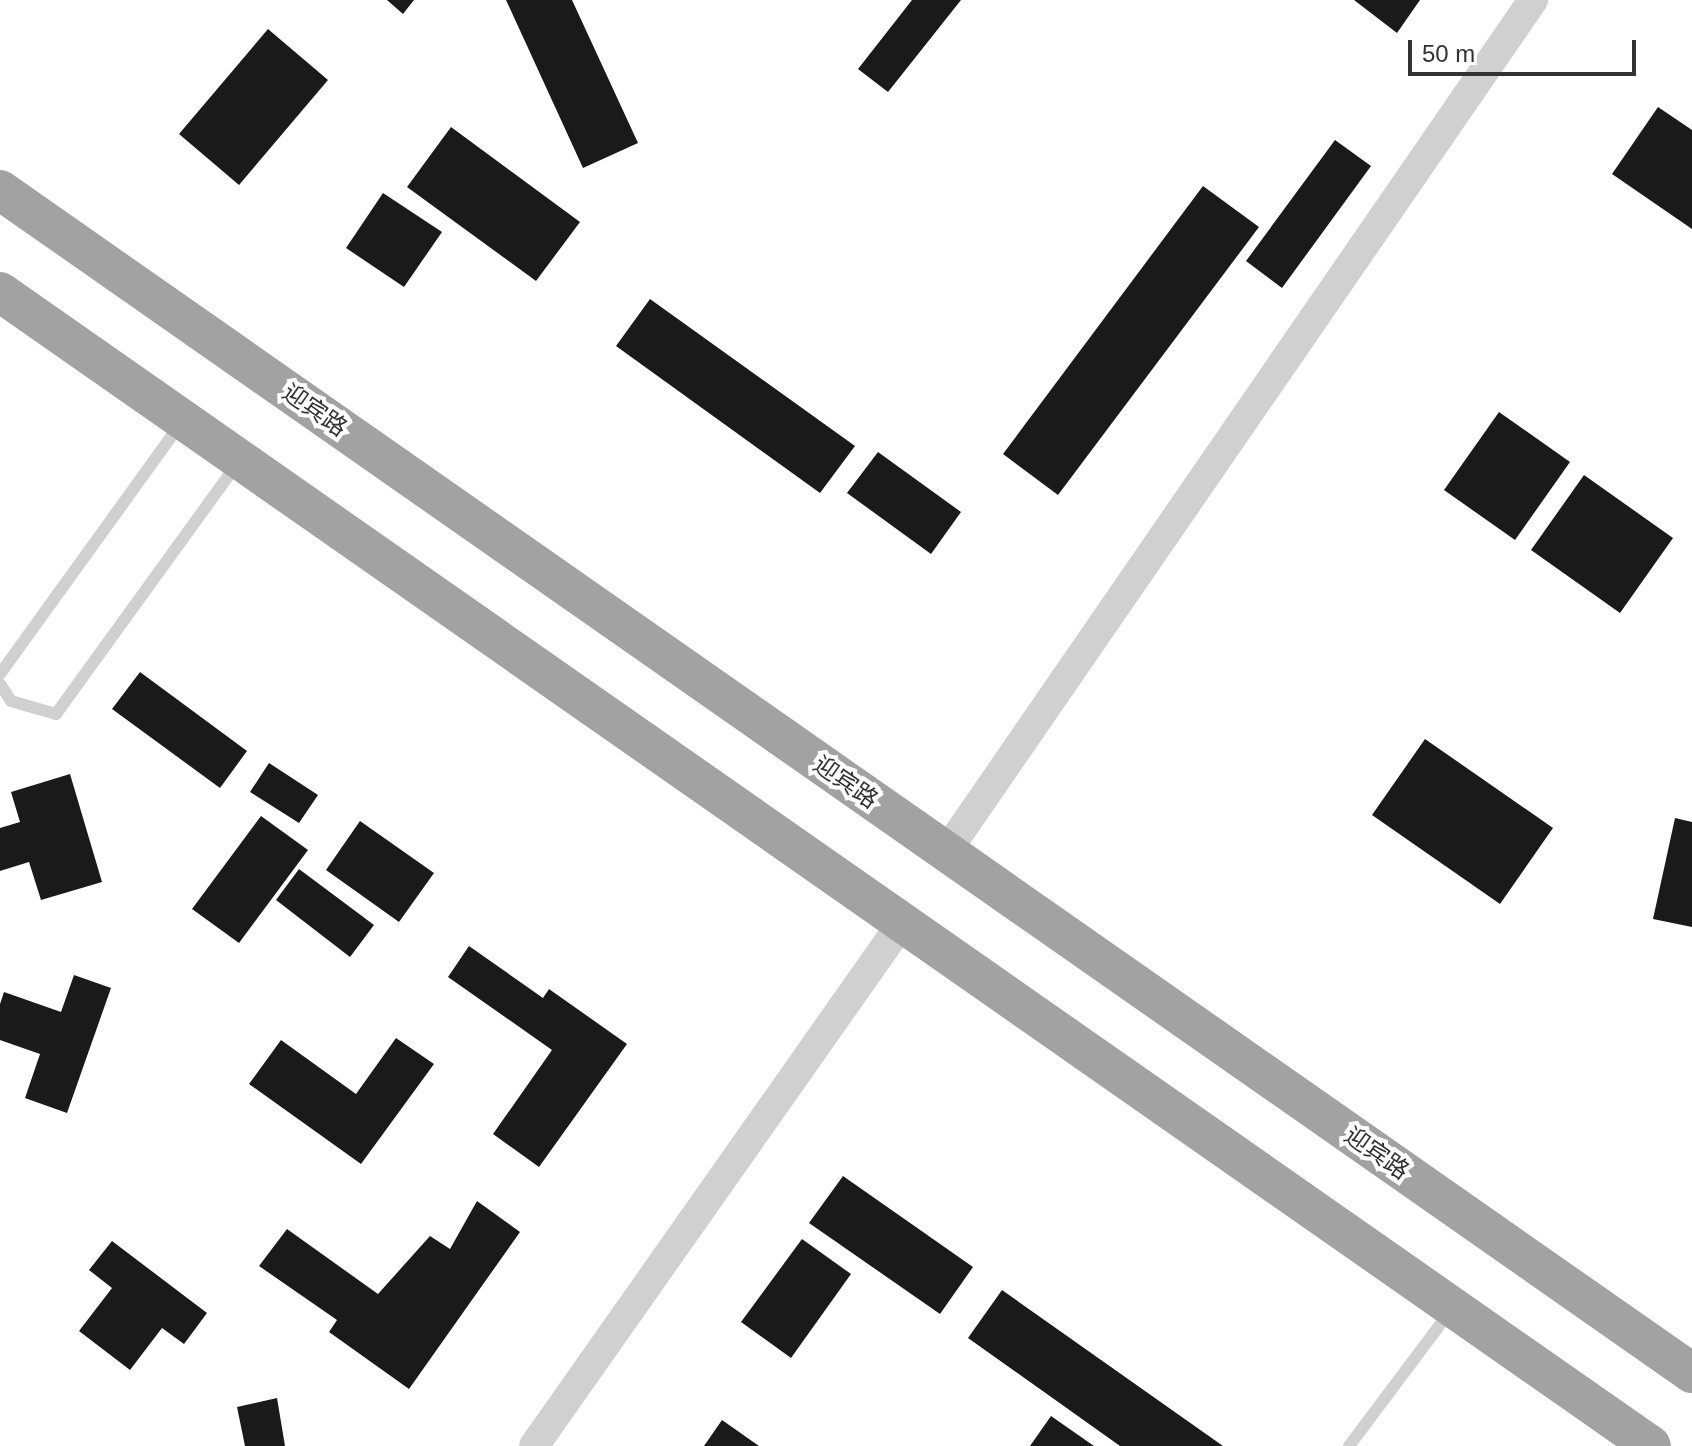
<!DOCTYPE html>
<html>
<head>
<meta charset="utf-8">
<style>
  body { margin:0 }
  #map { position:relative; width:1692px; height:1446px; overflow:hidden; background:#fff; font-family:Helvetica,"Noto Sans SC",sans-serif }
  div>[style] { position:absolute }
  .building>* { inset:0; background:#1a1a1a }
  .service>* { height:12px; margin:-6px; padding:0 6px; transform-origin:6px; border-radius:6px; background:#d0d0d0 }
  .tertiary>* { height:30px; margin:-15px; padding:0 15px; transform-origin:15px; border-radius:15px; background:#d0d0d0 }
  .trunk>* { height:40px; margin:-20px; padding:0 20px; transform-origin:20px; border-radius:20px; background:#a2a2a2 }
  span { translate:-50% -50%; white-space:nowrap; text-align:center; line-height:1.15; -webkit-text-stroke:8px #fff; paint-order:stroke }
  .street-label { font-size:24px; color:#333 }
  .scale { position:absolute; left:1408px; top:40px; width:228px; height:36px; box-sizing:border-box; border:4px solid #333; border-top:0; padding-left:10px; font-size:24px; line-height:28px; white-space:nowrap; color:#333; -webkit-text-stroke:6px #fff; paint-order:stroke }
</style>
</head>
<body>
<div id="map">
  <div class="building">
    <div style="clip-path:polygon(387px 0,414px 0,403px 14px)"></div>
    <div style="clip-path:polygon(506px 0,572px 0,638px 143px,583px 168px)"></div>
    <div style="clip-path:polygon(912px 0,961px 0,888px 92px,858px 69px)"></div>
    <div style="clip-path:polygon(1354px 0,1420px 0,1397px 33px)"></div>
    <div style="clip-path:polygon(268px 29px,328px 80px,239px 185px,179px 134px)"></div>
    <div style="clip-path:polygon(1658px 107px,1692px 130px,1692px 229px,1612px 174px)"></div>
    <div style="clip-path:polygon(451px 127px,580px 222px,536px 281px,407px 187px)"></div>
    <div style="clip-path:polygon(1335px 140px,1371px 166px,1282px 288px,1246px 261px)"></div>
    <div style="clip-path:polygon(1203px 186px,1259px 227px,1058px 495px,1003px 454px)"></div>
    <div style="clip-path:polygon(383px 193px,442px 232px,404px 287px,346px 248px)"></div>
    <div style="clip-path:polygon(650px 299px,855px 446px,820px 493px,616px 346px)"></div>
    <div style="clip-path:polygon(1499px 412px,1570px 462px,1515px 540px,1444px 490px)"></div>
    <div style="clip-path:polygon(878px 452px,961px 512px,931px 554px,847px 493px)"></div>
    <div style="clip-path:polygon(1584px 475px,1673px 538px,1620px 613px,1531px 550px)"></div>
    <div style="clip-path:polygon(140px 672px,247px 751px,220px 788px,112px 709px)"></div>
    <div style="clip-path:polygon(1425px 739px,1553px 828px,1500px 904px,1372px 815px)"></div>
    <div style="clip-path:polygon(269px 763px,318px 795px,299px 823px,250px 792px)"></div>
    <div style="clip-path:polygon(70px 774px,102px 882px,41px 900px,29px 862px,0 871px,0 828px,20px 822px,11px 792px)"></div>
    <div style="clip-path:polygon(261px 816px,308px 850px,239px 943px,192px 909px)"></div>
    <div style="clip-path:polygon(1675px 818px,1692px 822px,1692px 927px,1653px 919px)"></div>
    <div style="clip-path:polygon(360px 821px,434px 873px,399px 922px,326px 870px)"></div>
    <div style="clip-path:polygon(299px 869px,374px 925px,350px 957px,276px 900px)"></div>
    <div style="clip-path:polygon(469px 946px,543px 998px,549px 989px,627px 1044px,539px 1167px,493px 1134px,552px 1050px,448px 977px)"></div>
    <div style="clip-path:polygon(74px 975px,111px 988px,67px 1113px,25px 1098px,40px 1054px,0 1040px,0 1004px,4px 992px,61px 1012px)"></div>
    <div style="clip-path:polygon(396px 1038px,434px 1064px,361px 1164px,249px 1084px,281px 1040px,356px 1094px)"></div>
    <div style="clip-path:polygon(843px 1176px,973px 1267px,940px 1314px,809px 1223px)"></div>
    <div style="clip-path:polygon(477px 1201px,520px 1232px,409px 1389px,329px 1332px,337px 1320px,259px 1266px,287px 1229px,378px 1294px,430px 1236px,450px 1249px)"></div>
    <div style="clip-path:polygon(802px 1239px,851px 1274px,791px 1358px,741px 1322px)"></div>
    <div style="clip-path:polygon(112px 1241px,207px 1313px,184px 1344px,162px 1328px,130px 1370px,79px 1331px,112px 1288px,89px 1270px)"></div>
    <div style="clip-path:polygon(1002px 1290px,1223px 1446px,1120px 1446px,968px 1338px)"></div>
    <div style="clip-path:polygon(277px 1398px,285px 1446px,245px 1446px,237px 1407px)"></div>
    <div style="clip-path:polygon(1051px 1416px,1094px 1446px,1030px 1446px)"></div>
    <div style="clip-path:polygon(722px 1420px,759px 1446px,704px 1446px)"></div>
  </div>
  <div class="service">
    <div style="left:0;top:674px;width:306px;rotate:-54.2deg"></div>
    <div style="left:0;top:684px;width:20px;rotate:57deg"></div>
    <div style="left:11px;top:701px;width:47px;rotate:16.1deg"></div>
    <div style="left:56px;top:714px;width:309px;rotate:-54.1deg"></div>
    <div style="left:1349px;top:1446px;width:166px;rotate:-53.1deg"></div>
  </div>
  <div class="tertiary">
    <div style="left:946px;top:852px;width:1035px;rotate:-55.43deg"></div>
    <div style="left:534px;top:1446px;width:639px;rotate:-54.87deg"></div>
  </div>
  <div class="trunk">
    <div style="left:0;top:190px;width:2065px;rotate:34.96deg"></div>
    <div style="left:0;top:292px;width:2014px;rotate:34.95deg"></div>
  </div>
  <div class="street-label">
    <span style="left:315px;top:410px;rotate:35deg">迎宾路</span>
    <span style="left:846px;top:782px;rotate:35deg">迎宾路</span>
    <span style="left:1377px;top:1153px;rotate:35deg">迎宾路</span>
  </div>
  <div class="scale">50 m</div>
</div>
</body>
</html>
